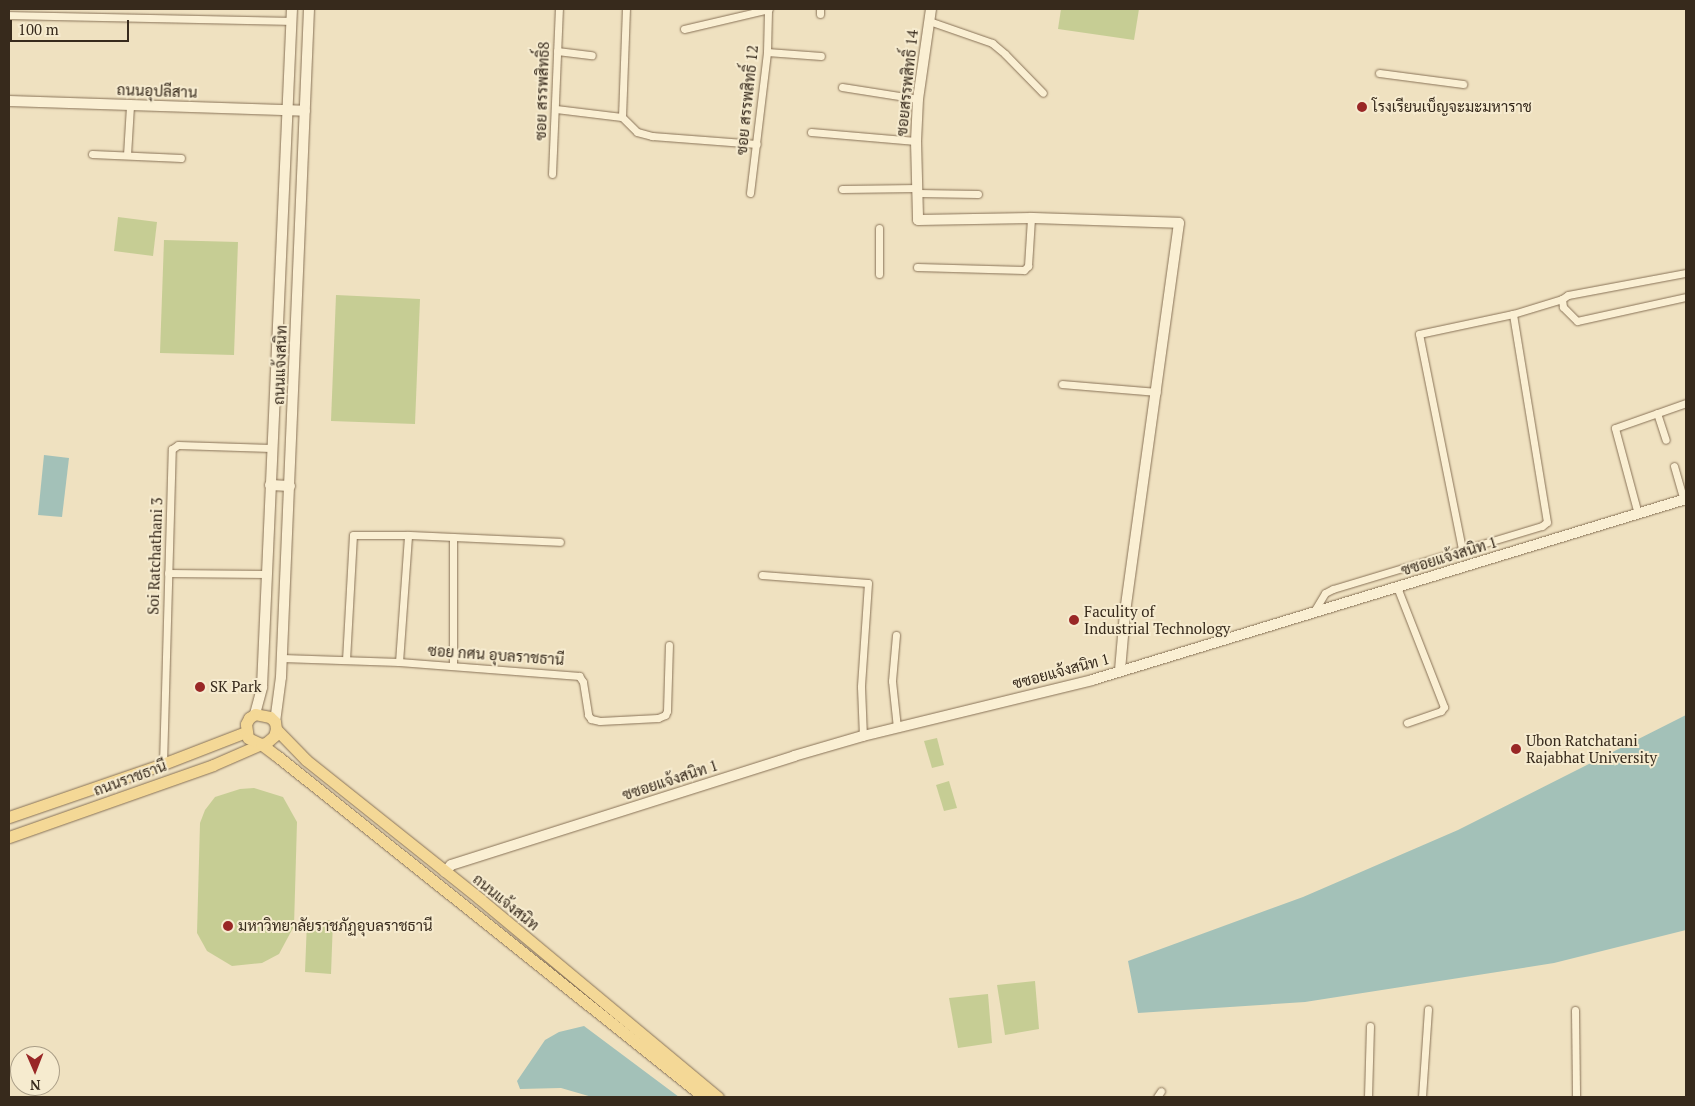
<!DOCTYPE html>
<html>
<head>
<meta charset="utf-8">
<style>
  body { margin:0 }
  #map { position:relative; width:1695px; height:1106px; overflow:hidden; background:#efe1c0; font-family:"PT Serif",Sarabun,serif }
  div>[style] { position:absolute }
  .green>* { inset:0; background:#c6cd94 }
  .water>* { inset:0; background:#a3c1b8 }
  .roads { filter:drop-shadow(0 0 1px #887257) drop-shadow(0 0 1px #887257) }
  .street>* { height:7px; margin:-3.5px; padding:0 3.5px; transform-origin:3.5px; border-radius:3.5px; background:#faefd3 }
  .secondary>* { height:10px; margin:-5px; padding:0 5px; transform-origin:5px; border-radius:5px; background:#faefd3 }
  .primary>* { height:11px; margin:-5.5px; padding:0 5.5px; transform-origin:5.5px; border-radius:5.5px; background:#f4d896 }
  .dots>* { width:14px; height:14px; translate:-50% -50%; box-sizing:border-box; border:2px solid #f6ebcf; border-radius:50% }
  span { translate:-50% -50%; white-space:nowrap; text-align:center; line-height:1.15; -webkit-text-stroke:4px #f6ebcf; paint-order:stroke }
  .street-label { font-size:15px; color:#372a1c }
  .poi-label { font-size:15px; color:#372a1c }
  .left { translate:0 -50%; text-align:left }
  .frame { position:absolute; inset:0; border:10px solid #372a1c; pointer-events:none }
  .north { position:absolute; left:10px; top:1046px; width:50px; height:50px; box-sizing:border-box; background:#f6ebcf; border:1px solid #aa9e87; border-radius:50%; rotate:179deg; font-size:14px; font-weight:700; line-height:20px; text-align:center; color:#372a1c }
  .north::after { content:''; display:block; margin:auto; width:18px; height:22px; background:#992726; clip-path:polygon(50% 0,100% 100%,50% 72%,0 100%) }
  .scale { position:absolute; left:10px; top:20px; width:119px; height:22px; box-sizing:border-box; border:2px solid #372a1c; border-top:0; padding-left:6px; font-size:15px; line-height:18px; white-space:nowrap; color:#372a1c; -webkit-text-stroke:4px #f6ebcf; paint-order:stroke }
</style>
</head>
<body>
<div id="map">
  <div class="green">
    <div style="clip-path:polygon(1061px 9px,1139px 9px,1134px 40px,1058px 29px)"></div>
    <div style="clip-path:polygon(118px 217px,157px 222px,153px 256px,114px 251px)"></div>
    <div style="clip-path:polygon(164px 240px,238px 242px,234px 355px,160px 353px)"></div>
    <div style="clip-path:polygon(336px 295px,420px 299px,415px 424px,331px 421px)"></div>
    <div style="clip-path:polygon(937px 738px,944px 765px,932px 768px,924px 741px)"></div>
    <div style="clip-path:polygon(949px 781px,957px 808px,944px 811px,936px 785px)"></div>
    <div style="clip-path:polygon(254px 788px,283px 797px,297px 822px,294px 926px,279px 954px,262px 963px,232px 966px,207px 951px,197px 933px,200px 823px,205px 810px,215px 797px,240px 789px)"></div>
    <div style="clip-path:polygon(333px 920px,331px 974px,305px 972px,307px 921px)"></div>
    <div style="clip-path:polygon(1035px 981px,1039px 1029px,1005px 1035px,997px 985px)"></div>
    <div style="clip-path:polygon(988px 994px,992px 1043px,958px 1048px,949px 998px)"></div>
  </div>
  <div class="water">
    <div style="clip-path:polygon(44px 455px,69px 458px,62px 517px,38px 515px)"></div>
    <div style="clip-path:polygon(1686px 715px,1686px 930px,1554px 963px,1305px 1002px,1138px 1013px,1128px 961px,1303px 897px,1458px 830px)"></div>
    <div style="clip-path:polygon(584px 1026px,679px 1097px,592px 1097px,561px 1088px,520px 1089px,517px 1081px,545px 1040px,559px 1032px)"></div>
  </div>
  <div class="roads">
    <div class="street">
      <div style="left:820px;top:14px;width:5px;rotate:-90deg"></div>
      <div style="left:9px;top:15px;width:282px;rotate:1.2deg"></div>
      <div style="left:929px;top:21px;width:67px;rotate:19.2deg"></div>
      <div style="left:992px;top:43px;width:17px;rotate:40deg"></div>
      <div style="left:1005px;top:54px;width:54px;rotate:45.7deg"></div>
      <div style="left:684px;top:29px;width:87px;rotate:-13.2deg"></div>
      <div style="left:557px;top:51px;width:35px;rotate:7deg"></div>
      <div style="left:767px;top:52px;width:54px;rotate:4.2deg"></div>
      <div style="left:1379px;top:73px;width:85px;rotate:7.5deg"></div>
      <div style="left:842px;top:87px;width:77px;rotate:9deg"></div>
      <div style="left:556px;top:109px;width:66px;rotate:6.9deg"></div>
      <div style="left:622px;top:117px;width:21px;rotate:45deg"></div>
      <div style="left:637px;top:132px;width:16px;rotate:15deg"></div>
      <div style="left:652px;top:136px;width:105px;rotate:4.4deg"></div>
      <div style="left:622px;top:117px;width:108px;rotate:-87.9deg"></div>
      <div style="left:811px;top:132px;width:105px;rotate:4.9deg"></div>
      <div style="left:92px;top:154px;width:89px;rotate:2.6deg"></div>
      <div style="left:127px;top:155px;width:49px;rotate:-86.5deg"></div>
      <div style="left:552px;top:174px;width:165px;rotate:-87.6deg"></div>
      <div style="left:842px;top:189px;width:76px;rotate:-0.8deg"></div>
      <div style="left:750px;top:193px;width:142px;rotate:-83.1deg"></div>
      <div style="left:767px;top:52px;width:42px;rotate:-88.6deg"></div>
      <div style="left:918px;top:193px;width:60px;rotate:1deg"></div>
      <div style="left:917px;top:267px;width:107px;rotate:1.6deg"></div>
      <div style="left:1024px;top:270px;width:6px;rotate:-45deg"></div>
      <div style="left:1028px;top:266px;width:48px;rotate:-86.4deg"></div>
      <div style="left:879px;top:274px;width:46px;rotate:-90deg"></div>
      <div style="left:1562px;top:299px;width:7px;rotate:-34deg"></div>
      <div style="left:1568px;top:295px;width:120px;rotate:-10.6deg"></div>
      <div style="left:1062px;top:384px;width:95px;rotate:4.8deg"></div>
      <div style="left:1657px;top:413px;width:28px;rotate:72deg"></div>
      <div style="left:1674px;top:466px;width:35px;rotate:74deg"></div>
      <div style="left:1638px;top:514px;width:89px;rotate:-105deg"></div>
      <div style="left:1615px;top:428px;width:75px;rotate:-19.4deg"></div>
      <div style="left:1462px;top:549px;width:219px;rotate:-101.3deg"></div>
      <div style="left:1419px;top:334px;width:96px;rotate:-12deg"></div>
      <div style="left:1513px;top:314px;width:51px;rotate:-17deg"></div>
      <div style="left:1562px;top:299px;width:8px;rotate:83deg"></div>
      <div style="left:1563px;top:307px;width:20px;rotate:45deg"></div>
      <div style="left:1577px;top:321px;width:112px;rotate:-12.4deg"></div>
      <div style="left:168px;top:573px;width:98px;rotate:0.6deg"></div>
      <div style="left:762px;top:575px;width:106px;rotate:4.3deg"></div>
      <div style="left:868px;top:583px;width:104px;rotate:93.9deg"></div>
      <div style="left:861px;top:687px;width:49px;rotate:87.7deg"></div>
      <div style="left:1397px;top:587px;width:129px;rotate:68.6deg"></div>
      <div style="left:1444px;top:707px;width:5px;rotate:127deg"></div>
      <div style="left:1441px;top:711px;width:36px;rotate:161deg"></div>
      <div style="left:1313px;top:613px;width:23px;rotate:-59deg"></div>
      <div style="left:1325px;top:593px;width:9px;rotate:-27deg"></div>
      <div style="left:1333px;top:589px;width:218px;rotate:-16.8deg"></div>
      <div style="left:1542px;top:526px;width:6px;rotate:-39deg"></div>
      <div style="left:1547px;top:522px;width:211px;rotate:-99.3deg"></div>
      <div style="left:896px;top:635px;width:46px;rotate:95deg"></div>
      <div style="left:892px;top:681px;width:47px;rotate:83.9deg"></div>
      <div style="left:282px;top:658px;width:117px;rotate:2deg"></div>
      <div style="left:399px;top:662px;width:181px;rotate:4.4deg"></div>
      <div style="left:579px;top:676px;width:7px;rotate:56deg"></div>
      <div style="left:583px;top:682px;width:33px;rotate:81deg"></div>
      <div style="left:588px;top:715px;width:5px;rotate:53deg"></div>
      <div style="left:591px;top:719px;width:9px;rotate:13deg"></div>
      <div style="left:600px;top:721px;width:58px;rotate:-3deg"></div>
      <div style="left:658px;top:718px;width:8px;rotate:-23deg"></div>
      <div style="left:665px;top:715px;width:4px;rotate:-63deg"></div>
      <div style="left:667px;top:711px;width:66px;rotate:-88.3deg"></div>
      <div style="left:346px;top:660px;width:125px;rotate:-86.8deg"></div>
      <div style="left:353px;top:535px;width:55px"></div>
      <div style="left:408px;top:535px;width:152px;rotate:2.6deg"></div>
      <div style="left:399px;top:662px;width:127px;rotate:-85.9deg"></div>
      <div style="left:453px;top:665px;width:128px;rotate:-90deg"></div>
      <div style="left:163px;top:764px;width:315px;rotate:-88.4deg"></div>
      <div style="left:172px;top:449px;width:7px;rotate:-34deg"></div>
      <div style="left:178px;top:445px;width:93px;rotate:1.8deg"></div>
      <div style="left:1575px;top:1010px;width:87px;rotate:89.3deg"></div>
      <div style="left:1157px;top:1097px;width:7px;rotate:-56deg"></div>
      <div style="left:1368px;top:1097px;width:71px;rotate:-88.4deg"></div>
      <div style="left:1422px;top:1097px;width:88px;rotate:-86.1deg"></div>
    </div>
    <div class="secondary">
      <div style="left:931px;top:9px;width:91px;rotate:98.2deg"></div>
      <div style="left:918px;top:99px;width:42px;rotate:92.7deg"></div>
      <div style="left:916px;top:141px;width:79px;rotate:88.5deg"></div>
      <div style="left:918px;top:220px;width:113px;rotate:-1deg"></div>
      <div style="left:1031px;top:218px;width:148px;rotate:1.9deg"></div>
      <div style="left:1179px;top:223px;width:394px;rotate:97.9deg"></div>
      <div style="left:1125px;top:613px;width:57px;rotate:95deg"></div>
      <div style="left:9px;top:101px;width:296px;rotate:1.9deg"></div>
      <div style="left:270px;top:485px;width:20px;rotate:3deg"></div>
      <div style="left:255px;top:714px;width:28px;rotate:-75deg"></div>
      <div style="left:262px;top:687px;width:679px;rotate:-87.47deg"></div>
      <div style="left:275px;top:722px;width:45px;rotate:-82.4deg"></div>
      <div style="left:281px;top:677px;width:669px;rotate:-87.6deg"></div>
      <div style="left:445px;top:872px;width:9px;rotate:-49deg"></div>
      <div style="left:451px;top:865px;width:360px;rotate:-17.6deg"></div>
      <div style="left:794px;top:756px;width:72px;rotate:-16.2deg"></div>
      <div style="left:863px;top:736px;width:236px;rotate:-13.7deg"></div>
      <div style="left:1092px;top:680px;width:621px;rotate:-16.95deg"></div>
    </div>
    <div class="primary">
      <div style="left:276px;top:729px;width:43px;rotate:45.9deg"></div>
      <div style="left:306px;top:760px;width:223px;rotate:38.6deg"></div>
      <div style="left:480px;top:899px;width:310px;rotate:39.8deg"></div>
      <div style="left:9px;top:817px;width:163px;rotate:-19deg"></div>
      <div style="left:163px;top:764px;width:89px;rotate:-21.1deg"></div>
      <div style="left:9px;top:837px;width:216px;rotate:-19.4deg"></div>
      <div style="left:213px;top:765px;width:52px;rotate:-23.6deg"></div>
      <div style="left:261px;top:744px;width:5px;rotate:-11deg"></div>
      <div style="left:266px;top:743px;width:11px;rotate:-41deg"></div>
      <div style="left:274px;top:736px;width:7px;rotate:-74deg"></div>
      <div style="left:276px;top:729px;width:7px;rotate:-98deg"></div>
      <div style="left:275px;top:722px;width:7px;rotate:-135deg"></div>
      <div style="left:270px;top:717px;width:15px;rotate:-169deg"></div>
      <div style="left:255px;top:714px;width:7px;rotate:146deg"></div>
      <div style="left:249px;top:718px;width:7px;rotate:117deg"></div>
      <div style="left:246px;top:724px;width:14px;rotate:82deg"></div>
      <div style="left:248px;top:738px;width:14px;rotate:25deg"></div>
      <div style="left:261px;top:744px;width:20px;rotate:37deg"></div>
      <div style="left:277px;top:756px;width:546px;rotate:38.61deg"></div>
    </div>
  </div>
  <div class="dots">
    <div style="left:1362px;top:107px;background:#992726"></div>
    <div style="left:1074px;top:620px;background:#992726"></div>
    <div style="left:200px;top:687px;background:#992726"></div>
    <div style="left:1516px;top:749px;background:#992726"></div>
    <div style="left:228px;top:926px;background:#992726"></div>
  </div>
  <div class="street-label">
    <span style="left:907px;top:83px;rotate:-84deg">ซอยสรรพสิทธิ์ 14</span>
    <span style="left:157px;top:91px;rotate:2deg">ถนนอุปลีสาน</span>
    <span style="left:542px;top:91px;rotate:-88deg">ซอย สรรพสิทธิ์8</span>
    <span style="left:747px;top:100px;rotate:-84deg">ซอย สรรพสิทธิ์ 12</span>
    <span style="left:280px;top:365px;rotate:-88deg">ถนนแจ้งสนิท</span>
    <span style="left:155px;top:556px;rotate:-88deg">Soi Ratchathani 3</span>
    <span style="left:1449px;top:556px;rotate:-17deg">ซซอยแจ้งสนิท 1</span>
    <span style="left:496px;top:655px;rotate:4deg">ซอย กศน อุบลราชธานี</span>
    <span style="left:1061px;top:671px;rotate:-15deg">ซซอยแจ้งสนิท 1</span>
    <span style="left:130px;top:778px;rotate:-20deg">ถนนราชธานี</span>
    <span style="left:670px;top:780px;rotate:-18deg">ซซอยแจ้งสนิท 1</span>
    <span style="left:506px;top:902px;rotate:39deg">ถนนแจ้งสนิท</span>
  </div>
  <div class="poi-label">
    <span class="left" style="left:1372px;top:107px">โรงเรียนเบ็ญจะมะมหาราช</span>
    <span class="left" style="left:1084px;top:620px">Faculity of<br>Industrial Technology</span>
    <span class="left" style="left:210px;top:687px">SK Park</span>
    <span class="left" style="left:1526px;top:749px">Ubon Ratchatani<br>Rajabhat University</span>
    <span class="left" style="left:238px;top:926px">มหาวิทยาลัยราชภัฏอุบลราชธานี</span>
  </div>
  <div class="frame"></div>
  <div class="north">N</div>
  <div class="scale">100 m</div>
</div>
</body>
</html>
